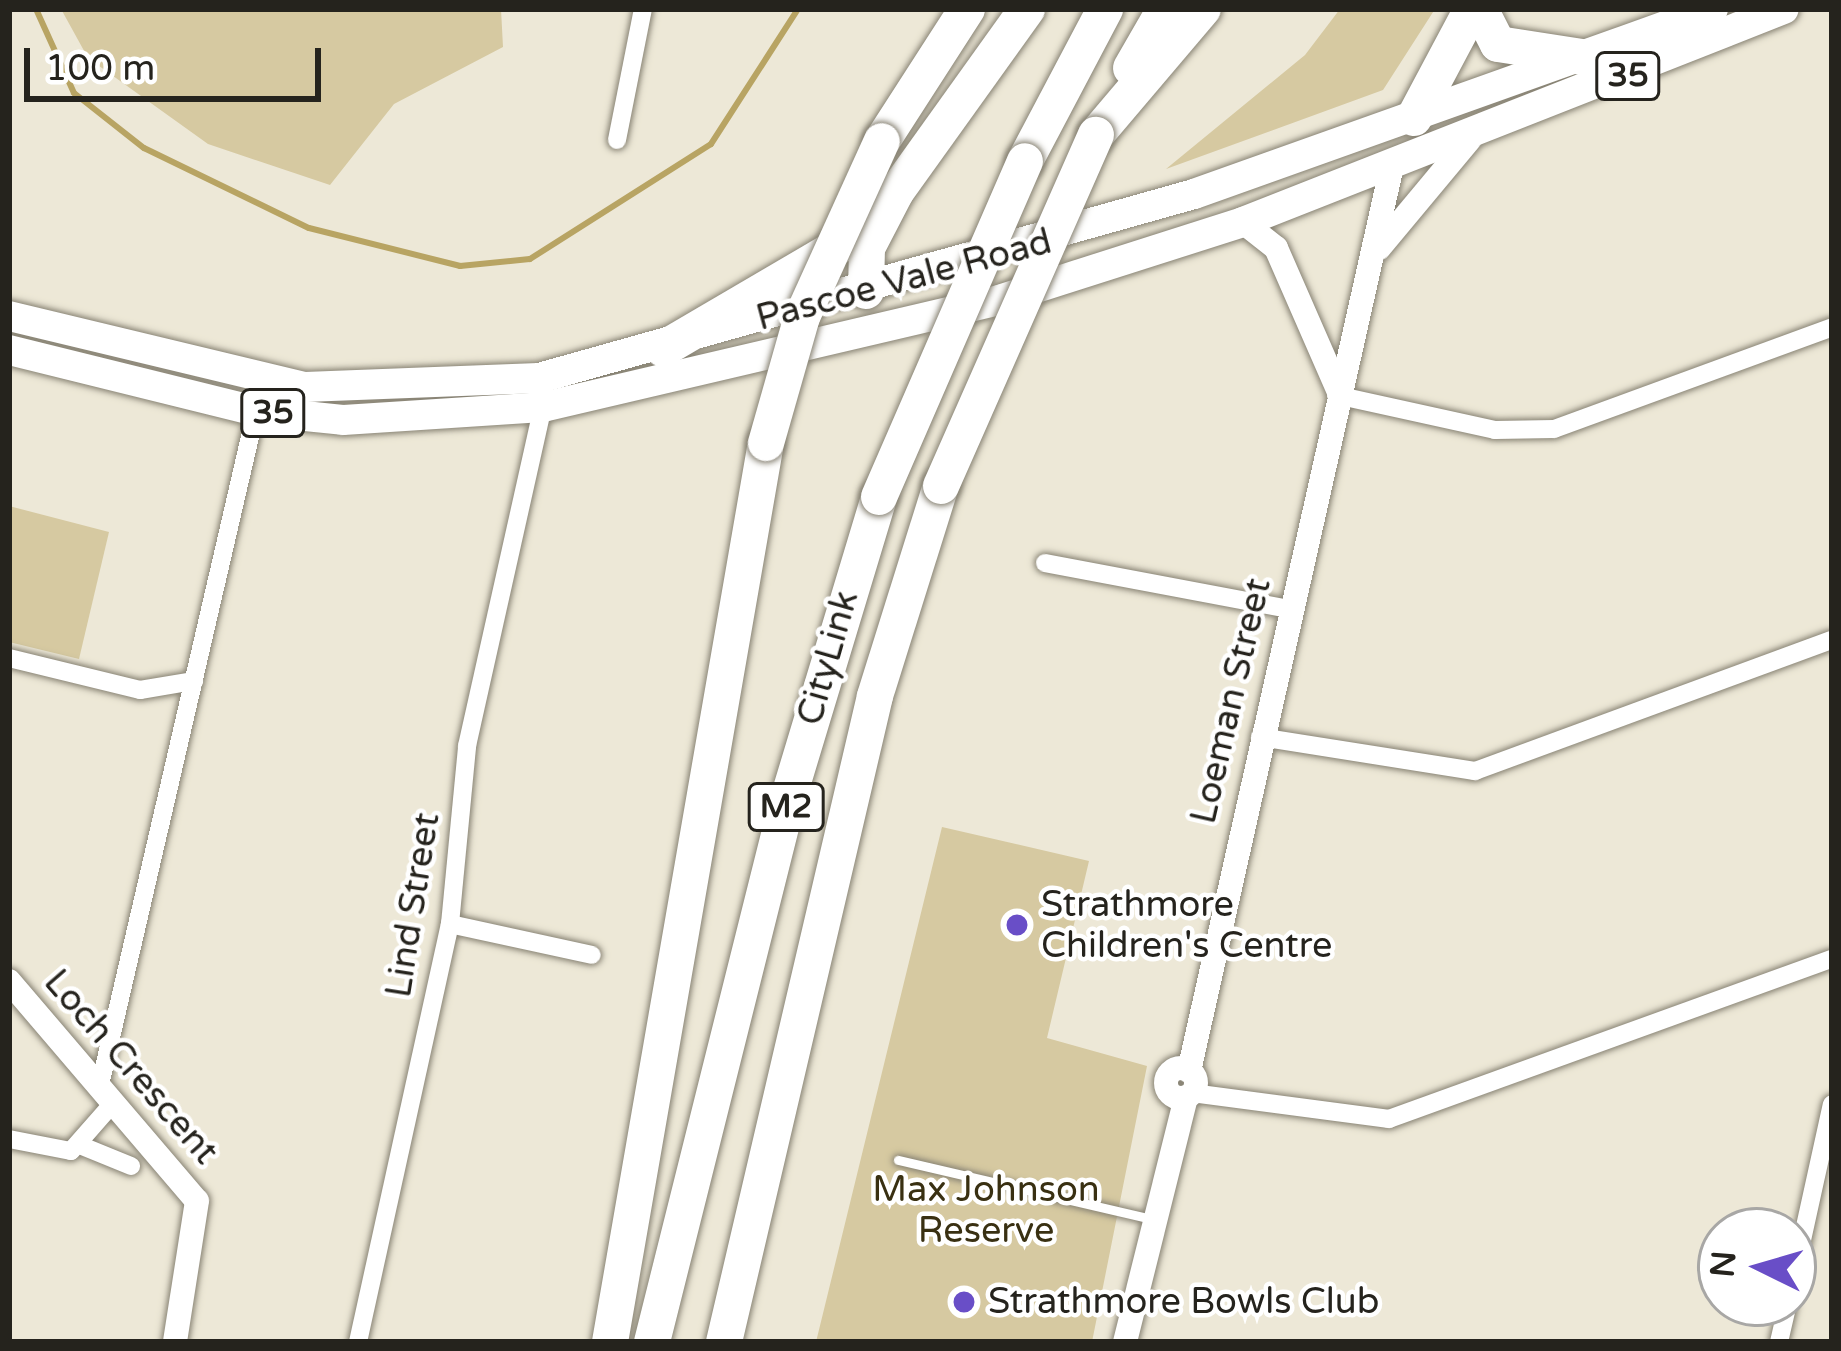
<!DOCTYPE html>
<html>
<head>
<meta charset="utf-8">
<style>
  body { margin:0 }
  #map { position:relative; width:1841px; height:1351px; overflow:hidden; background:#ede8d7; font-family:"Varela Round",sans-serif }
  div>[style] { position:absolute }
  .green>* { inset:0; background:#d6c9a1 }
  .stream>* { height:6px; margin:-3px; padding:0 3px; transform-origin:3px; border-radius:3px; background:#b8a463 }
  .roads { filter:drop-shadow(0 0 3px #888374) drop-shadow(0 0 3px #888374) }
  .service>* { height:9px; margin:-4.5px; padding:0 4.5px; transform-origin:4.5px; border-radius:4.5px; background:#fff }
  .minor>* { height:18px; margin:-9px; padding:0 9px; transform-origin:9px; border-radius:9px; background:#fff }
  .tertiary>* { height:24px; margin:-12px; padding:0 12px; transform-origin:12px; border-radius:12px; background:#fff }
  .tertiary>.ring { margin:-12px; padding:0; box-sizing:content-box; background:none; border:24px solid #fff; border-radius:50% }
  .primary>* { height:30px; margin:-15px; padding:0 15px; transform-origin:15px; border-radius:15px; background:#fff }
  .motorway>* { height:36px; margin:-18px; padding:0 18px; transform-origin:18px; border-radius:18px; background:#fff }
  .bridges { filter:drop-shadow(0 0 3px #888374) drop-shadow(0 0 3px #888374) }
  .motorway-bridge>* { height:36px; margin:-18px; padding:0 18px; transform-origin:18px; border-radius:18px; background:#fff }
  .dots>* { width:33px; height:33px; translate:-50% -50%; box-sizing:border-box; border:6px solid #fff; border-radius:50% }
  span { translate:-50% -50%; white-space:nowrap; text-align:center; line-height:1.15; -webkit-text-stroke:9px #fff; paint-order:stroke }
  .shield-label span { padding:3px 9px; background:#fff; border:3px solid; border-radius:9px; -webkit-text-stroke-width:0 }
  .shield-label { font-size:33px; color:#25231d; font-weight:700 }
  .street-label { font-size:36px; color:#25231d }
  .poi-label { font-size:36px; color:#25231d }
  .left { translate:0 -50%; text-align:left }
  .park-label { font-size:36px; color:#393012 }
  .frame { position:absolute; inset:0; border:12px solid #25231d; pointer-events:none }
  .north { position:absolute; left:1697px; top:1207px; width:120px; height:120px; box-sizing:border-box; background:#fff; border:3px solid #a8a7a5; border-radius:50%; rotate:275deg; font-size:33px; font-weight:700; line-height:48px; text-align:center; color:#25231d }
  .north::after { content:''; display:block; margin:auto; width:42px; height:54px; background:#694ec7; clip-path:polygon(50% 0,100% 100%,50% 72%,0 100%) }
  .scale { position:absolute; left:24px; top:48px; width:297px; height:54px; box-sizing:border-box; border:6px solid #25231d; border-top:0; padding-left:15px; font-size:36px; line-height:42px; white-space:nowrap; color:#25231d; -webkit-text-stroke:9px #fff; paint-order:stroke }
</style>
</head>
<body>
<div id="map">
  <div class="green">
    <div style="clip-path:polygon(61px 9px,501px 9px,503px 47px,394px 104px,330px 185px,208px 144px,88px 58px)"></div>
    <div style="clip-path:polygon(1340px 9px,1435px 9px,1383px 90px,1166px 169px,1305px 55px)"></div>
    <div style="clip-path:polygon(9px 506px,109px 532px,79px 659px,9px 642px)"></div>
    <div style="clip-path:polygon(942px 827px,1089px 861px,1047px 1038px,1147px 1066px,1092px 1342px,816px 1342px)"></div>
  </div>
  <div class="stream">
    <div style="left:36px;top:9px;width:92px;rotate:65.7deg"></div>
    <div style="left:74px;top:93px;width:89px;rotate:38.2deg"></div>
    <div style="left:144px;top:148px;width:183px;rotate:25.9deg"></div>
    <div style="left:309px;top:228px;width:156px;rotate:14.1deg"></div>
    <div style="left:460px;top:266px;width:70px;rotate:-5.7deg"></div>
    <div style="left:530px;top:259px;width:214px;rotate:-32.4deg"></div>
    <div style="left:711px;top:144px;width:161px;rotate:-57.2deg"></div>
  </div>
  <div class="roads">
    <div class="service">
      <div style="left:898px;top:1160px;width:261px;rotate:13.1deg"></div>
    </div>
    <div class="minor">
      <div style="left:617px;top:140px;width:134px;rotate:-78.8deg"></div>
      <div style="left:1336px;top:395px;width:163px;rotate:12.4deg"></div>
      <div style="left:1495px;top:430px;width:59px;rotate:-1deg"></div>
      <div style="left:1554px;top:429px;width:296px;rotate:-20.1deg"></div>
      <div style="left:1045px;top:563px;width:248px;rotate:10.7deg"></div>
      <div style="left:9px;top:658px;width:135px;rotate:13.7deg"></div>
      <div style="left:140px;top:690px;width:55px;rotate:-9.5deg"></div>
      <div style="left:1260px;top:737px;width:218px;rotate:9deg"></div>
      <div style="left:1475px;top:771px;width:380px;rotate:-20.2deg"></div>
      <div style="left:450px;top:924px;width:145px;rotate:12.3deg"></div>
      <div style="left:100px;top:1085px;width:692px;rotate:-76.97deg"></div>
      <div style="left:1192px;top:1093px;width:199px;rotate:7.5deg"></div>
      <div style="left:1389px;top:1119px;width:471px;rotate:-19.9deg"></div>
      <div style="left:9px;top:1139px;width:63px;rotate:11deg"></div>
      <div style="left:71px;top:1151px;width:65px;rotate:-48.7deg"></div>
      <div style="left:82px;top:1146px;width:53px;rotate:22.2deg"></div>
      <div style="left:1793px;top:1281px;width:181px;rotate:-77.6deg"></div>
      <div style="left:358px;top:1342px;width:428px;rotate:-77.6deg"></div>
      <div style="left:450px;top:924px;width:179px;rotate:-84.5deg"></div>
      <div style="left:467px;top:746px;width:347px;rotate:-77.4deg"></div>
      <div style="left:1779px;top:1342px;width:40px;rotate:-77deg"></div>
    </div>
    <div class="tertiary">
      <div style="left:1243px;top:222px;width:42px;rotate:38.2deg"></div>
      <div style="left:1276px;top:248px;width:155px;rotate:66.4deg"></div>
      <div style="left:1379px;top:248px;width:141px;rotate:-50.2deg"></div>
      <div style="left:9px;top:981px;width:289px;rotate:49.5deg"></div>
      <div style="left:197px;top:1201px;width:143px;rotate:98.9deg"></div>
      <div class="ring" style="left:1166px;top:1068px;width:6px;height:6px"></div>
      <div style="left:1189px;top:1071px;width:923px;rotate:-77.36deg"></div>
      <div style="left:1125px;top:1342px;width:252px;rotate:-76deg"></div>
    </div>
    <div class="primary">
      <div style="left:9px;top:316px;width:304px;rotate:13.5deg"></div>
      <div style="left:305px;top:387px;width:234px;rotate:-2.2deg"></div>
      <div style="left:539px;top:378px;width:680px;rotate:-15.69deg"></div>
      <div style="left:1194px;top:194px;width:551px;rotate:-19.62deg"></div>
      <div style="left:9px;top:350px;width:254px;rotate:13.9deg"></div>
      <div style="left:256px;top:411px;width:87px;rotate:5.9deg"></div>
      <div style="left:343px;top:420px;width:200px;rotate:-3.7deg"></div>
      <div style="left:543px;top:407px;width:472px;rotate:-13.2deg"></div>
      <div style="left:1002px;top:299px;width:253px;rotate:-17.7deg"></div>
      <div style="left:1243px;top:222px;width:581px;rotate:-21.49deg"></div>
    </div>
    <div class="motorway">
      <div style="left:1480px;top:9px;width:39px;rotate:63deg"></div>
      <div style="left:1498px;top:44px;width:85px;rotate:8.8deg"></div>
      <div style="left:1131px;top:68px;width:68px;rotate:-60deg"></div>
      <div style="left:1414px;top:118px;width:123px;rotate:-62deg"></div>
      <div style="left:1096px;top:135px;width:165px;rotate:-49.7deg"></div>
      <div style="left:882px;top:141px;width:157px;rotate:-57.2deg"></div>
      <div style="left:1025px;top:161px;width:172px;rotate:-62.2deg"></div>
      <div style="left:866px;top:291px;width:43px;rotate:-88.7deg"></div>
      <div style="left:867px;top:248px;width:63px;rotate:-62.6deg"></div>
      <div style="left:896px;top:192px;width:225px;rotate:-54.4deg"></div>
      <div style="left:663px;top:349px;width:205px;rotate:-30.4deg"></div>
      <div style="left:610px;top:1342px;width:912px;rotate:-80.16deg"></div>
      <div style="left:652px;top:1342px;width:560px;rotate:-75.94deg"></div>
      <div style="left:788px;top:799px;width:315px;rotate:-73.2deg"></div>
      <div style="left:724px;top:1342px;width:663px;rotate:-76.84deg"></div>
      <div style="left:875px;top:696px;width:220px;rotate:-72.6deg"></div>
    </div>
  </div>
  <div class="bridges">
    <div class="motorway-bridge">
      <div style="left:766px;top:443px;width:131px;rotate:-74.1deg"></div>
      <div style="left:802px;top:317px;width:193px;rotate:-65.6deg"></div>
      <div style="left:941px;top:486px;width:384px;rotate:-66.2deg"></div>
      <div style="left:879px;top:497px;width:366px;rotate:-66.5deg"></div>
    </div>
  </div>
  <div class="dots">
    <div style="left:1017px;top:925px;background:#694ec7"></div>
    <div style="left:964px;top:1302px;background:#694ec7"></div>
  </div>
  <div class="shield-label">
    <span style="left:1628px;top:76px">35</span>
    <span style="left:273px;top:413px">35</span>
    <span style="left:786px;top:807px">M2</span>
  </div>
  <div class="street-label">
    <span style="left:904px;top:280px;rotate:-15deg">Pascoe Vale Road</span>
    <span style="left:828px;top:658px;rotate:-74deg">CityLink</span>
    <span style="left:1231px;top:701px;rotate:-77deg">Loeman Street</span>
    <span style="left:413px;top:905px;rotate:-81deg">Lind Street</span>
    <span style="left:131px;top:1067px;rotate:49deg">Loch Crescent</span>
  </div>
  <div class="poi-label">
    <span class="left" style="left:1041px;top:925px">Strathmore<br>Children's Centre</span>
    <span class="left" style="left:988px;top:1302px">Strathmore Bowls Club</span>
  </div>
  <div class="park-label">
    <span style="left:986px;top:1210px">Max Johnson<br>Reserve</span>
  </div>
  <div class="frame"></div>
  <div class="north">N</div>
  <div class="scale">100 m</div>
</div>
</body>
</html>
